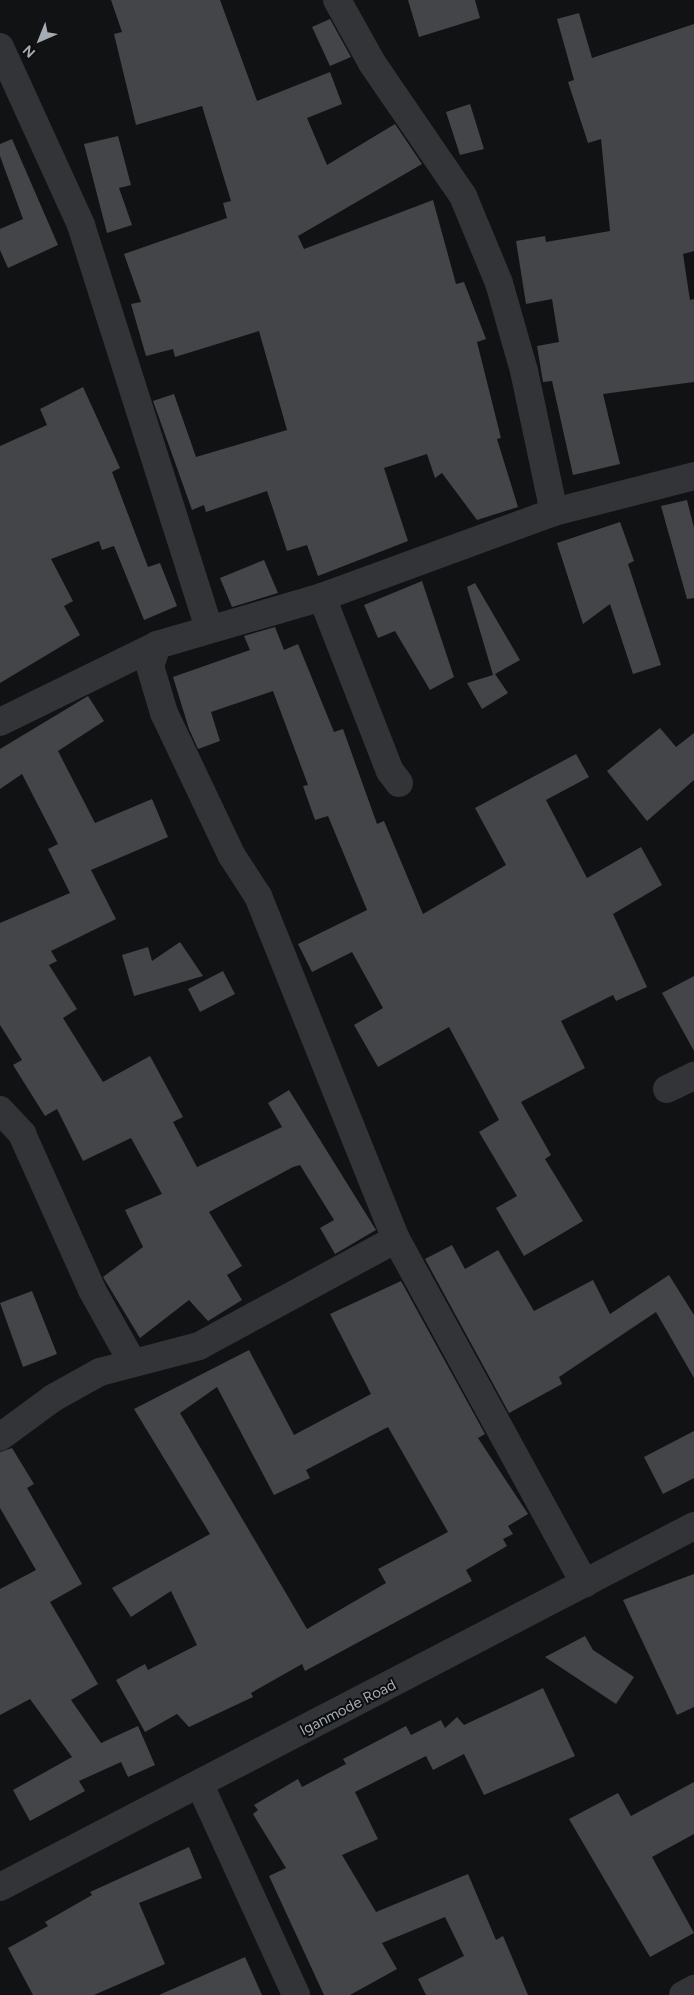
<!DOCTYPE html>
<html>
<head>
<meta charset="utf-8">
<style>
  body { margin:0 }
  #map { position:relative; width:694px; height:1995px; overflow:hidden; background:#111213; font-family:Figtree,sans-serif }
  div>[style] { position:absolute }
  .building>* { inset:0; background:#434548 }
  .minor>* { height:28px; margin:-14px; padding:0 14px; transform-origin:14px; border-radius:14px; background:#333437 }
  span { translate:-50% -50%; white-space:nowrap; text-align:center; line-height:1.15; -webkit-text-stroke:4px #0c0d0e; paint-order:stroke }
  .street-label { font-size:15px; color:#a4abb2 }
  .north { position:absolute; left:15px; top:15px; width:50px; height:50px; -webkit-text-stroke:4px #0c0d0e; paint-order:stroke; rotate:224deg; font-size:14px; font-weight:700; line-height:20px; text-align:center; color:#a4abb2 }
  .north::after { content:''; display:block; margin:auto; width:18px; height:22px; background:#a4abb2; clip-path:polygon(50% 0,100% 100%,50% 72%,0 100%) }
</style>
</head>
<body>
<div id="map">
  <div class="building">
    <div style="clip-path:polygon(111px 0,220px 0,257px 101px,330px 72px,342px 104px,307px 118px,327px 165px,395px 124px,422px 164px,298px 236px,304px 249px,433px 200px,456px 284px,464px 282px,486px 339px,477px 342px,501px 438px,497px 439px,518px 507px,477px 520px,442px 473px,435px 478px,427px 454px,384px 468px,408px 541px,318px 576px,307px 545px,287px 551px,267px 491px,206px 512px,204px 505px,192px 510px,153px 401px,174px 394px,196px 457px,287px 430px,259px 331px,175px 357px,173px 349px,146px 356px,131px 304px,141px 302px,124px 254px,227px 218px,223px 203px,231px 201px,202px 106px,136px 125px,114px 34px,122px 32px)"></div>
    <div style="clip-path:polygon(408px 0,475px 0,480px 18px,419px 37px)"></div>
    <div style="clip-path:polygon(579px 13px,592px 58px,694px 24px,694px 251px,683px 254px,690px 300px,694px 299px,694px 382px,603px 394px,620px 464px,573px 475px,552px 381px,543px 382px,537px 346px,559px 342px,552px 299px,526px 304px,516px 241px,545px 236px,546px 242px,610px 231px,601px 139px,588px 143px,568px 82px,574px 80px,557px 19px)"></div>
    <div style="clip-path:polygon(330px 19px,351px 57px,330px 66px,312px 27px)"></div>
    <div style="clip-path:polygon(470px 104px,484px 149px,460px 155px,446px 112px)"></div>
    <div style="clip-path:polygon(118px 136px,131px 185px,119px 188px,132px 225px,107px 233px,84px 144px)"></div>
    <div style="clip-path:polygon(12px 139px,58px 245px,8px 268px,0 250px,0 229px,23px 219px,0 156px,0 144px)"></div>
    <div style="clip-path:polygon(83px 387px,120px 468px,112px 472px,148px 567px,160px 563px,177px 606px,144px 620px,114px 546px,102px 550px,99px 541px,51px 559px,73px 601px,64px 606px,80px 635px,0 683px,0 446px,47px 425px,40px 409px)"></div>
    <div style="clip-path:polygon(687px 500px,694px 528px,694px 598px,687px 599px,661px 506px)"></div>
    <div style="clip-path:polygon(620px 522px,634px 561px,628px 564px,661px 665px,633px 674px,610px 604px,583px 624px,557px 543px)"></div>
    <div style="clip-path:polygon(264px 560px,278px 593px,232px 607px,220px 578px)"></div>
    <div style="clip-path:polygon(422px 581px,454px 677px,430px 690px,395px 631px,378px 638px,364px 605px)"></div>
    <div style="clip-path:polygon(475px 583px,520px 660px,495px 674px,508px 693px,482px 709px,467px 683px,493px 675px,467px 587px)"></div>
    <div style="clip-path:polygon(275px 627px,284px 650px,298px 644px,334px 732px,343px 729px,377px 824px,384px 821px,423px 914px,506px 865px,475px 808px,576px 754px,589px 777px,546px 800px,587px 878px,641px 847px,662px 885px,613px 914px,647px 987px,616px 1001px,613px 995px,561px 1021px,585px 1068px,521px 1102px,551px 1155px,545px 1159px,583px 1221px,524px 1256px,496px 1208px,517px 1196px,479px 1132px,499px 1120px,449px 1027px,378px 1067px,354px 1025px,383px 1008px,352px 952px,312px 972px,298px 944px,367px 910px,328px 816px,315px 820px,303px 786px,308px 785px,273px 691px,211px 712px,220px 741px,198px 749px,189px 729px,173px 677px,250px 650px,244px 636px)"></div>
    <div style="clip-path:polygon(88px 696px,104px 721px,58px 751px,95px 823px,152px 799px,168px 837px,91px 870px,116px 919px,51px 951px,57px 961px,49px 965px,77px 1009px,63px 1018px,103px 1082px,150px 1056px,183px 1117px,173px 1122px,197px 1167px,282px 1127px,268px 1103px,289px 1090px,376px 1230px,335px 1254px,320px 1228px,334px 1220px,300px 1165px,293px 1167px,209px 1212px,242px 1266px,227px 1275px,242px 1300px,208px 1321px,189px 1300px,140px 1338px,103px 1277px,143px 1247px,125px 1210px,162px 1194px,131px 1138px,83px 1161px,57px 1109px,45px 1116px,13px 1065px,22px 1060px,0 1025px,0 923px,70px 893px,48px 849px,58px 844px,22px 774px,0 789px,0 749px)"></div>
    <div style="clip-path:polygon(660px 728px,676px 747px,694px 733px,694px 780px,647px 821px,607px 771px)"></div>
    <div style="clip-path:polygon(180px 942px,203px 976px,134px 996px,122px 955px,148px 947px,152px 961px)"></div>
    <div style="clip-path:polygon(223px 971px,235px 994px,200px 1012px,188px 989px)"></div>
    <div style="clip-path:polygon(694px 976px,694px 1051px,662px 993px)"></div>
    <div style="clip-path:polygon(452px 1245px,465px 1269px,498px 1250px,534px 1311px,593px 1280px,610px 1314px,669px 1275px,694px 1315px,694px 1378px,656px 1312px,559px 1377px,562px 1384px,509px 1413px,425px 1259px)"></div>
    <div style="clip-path:polygon(evenodd,401px 1281px,485px 1434px,478px 1438px,528px 1514px,508px 1526px,513px 1534px,503px 1539px,507px 1546px,466px 1570px,472px 1581px,305px 1671px,302px 1664px,251px 1693px,253px 1697px,189px 1727px,177px 1714px,145px 1732px,116px 1680px,145px 1664px,148px 1670px,197px 1645px,171px 1591px,131px 1617px,112px 1588px,210px 1534px,134px 1409px,249px 1350px,294px 1435px,371px 1394px,330px 1314px,401px 1281px,217px 1387px,274px 1495px,310px 1478px,306px 1470px,388px 1427px,448px 1532px,378px 1569px,386px 1583px,307px 1629px,180px 1413px,217px 1387px)"></div>
    <div style="clip-path:polygon(32px 1291px,57px 1354px,23px 1367px,0 1303px)"></div>
    <div style="clip-path:polygon(694px 1431px,694px 1478px,663px 1494px,644px 1457px)"></div>
    <div style="clip-path:polygon(12px 1448px,34px 1484px,27px 1488px,82px 1584px,50px 1602px,98px 1684px,71px 1700px,101px 1743px,138px 1726px,155px 1765px,128px 1777px,121px 1762px,79px 1781px,85px 1791px,30px 1821px,13px 1790px,72px 1757px,30px 1699px,0 1715px,0 1589px,36px 1570px,0 1508px,0 1452px)"></div>
    <div style="clip-path:polygon(694px 1574px,694px 1707px,677px 1715px,623px 1600px)"></div>
    <div style="clip-path:polygon(585px 1636px,593px 1650px,634px 1677px,616px 1704px,545px 1657px)"></div>
    <div style="clip-path:polygon(543px 1688px,575px 1756px,484px 1795px,464px 1754px,433px 1770px,426px 1756px,355px 1792px,378px 1839px,342px 1855px,376px 1912px,468px 1874px,496px 1940px,503px 1936px,528px 1995px,426px 1995px,418px 1979px,464px 1956px,445px 1917px,382px 1943px,397px 1969px,350px 1995px,324px 1995px,269px 1876px,286px 1868px,253px 1814px,258px 1810px,254px 1805px,298px 1779px,302px 1787px,346px 1764px,343px 1759px,406px 1726px,411px 1735px,441px 1720px,445px 1728px,457px 1717px,464px 1725px)"></div>
    <div style="clip-path:polygon(694px 1782px,694px 1834px,652px 1857px,694px 1933px,650px 1957px,569px 1819px,618px 1793px,631px 1816px)"></div>
    <div style="clip-path:polygon(189px 1847px,202px 1878px,139px 1903px,165px 1964px,94px 1995px,33px 1995px,8px 1948px,48px 1926px,45px 1922px,92px 1895px,90px 1892px)"></div>
    <div style="clip-path:polygon(245px 1957px,262px 1995px,159px 1995px)"></div>
  </div>
  <div class="minor">
    <div style="left:337px;top:0;width:72px;rotate:60.9deg"></div>
    <div style="left:372px;top:63px;width:161px;rotate:55.6deg"></div>
    <div style="left:463px;top:196px;width:94px;rotate:67.5deg"></div>
    <div style="left:499px;top:283px;width:91px;rotate:74.1deg"></div>
    <div style="left:524px;top:371px;width:144px;rotate:78deg"></div>
    <div style="left:0;top:47px;width:196px;rotate:65.5deg"></div>
    <div style="left:81px;top:225px;width:423px;rotate:72.4deg"></div>
    <div style="left:322px;top:597px;width:187px;rotate:68.7deg"></div>
    <div style="left:390px;top:771px;width:15px;rotate:53deg"></div>
    <div style="left:157px;top:645px;width:22px;rotate:108deg"></div>
    <div style="left:150px;top:666px;width:49px;rotate:73.4deg"></div>
    <div style="left:164px;top:713px;width:158px;rotate:64.6deg"></div>
    <div style="left:232px;top:856px;width:48px;rotate:57deg"></div>
    <div style="left:258px;top:896px;width:370px;rotate:68.1deg"></div>
    <div style="left:396px;top:1239px;width:393px;rotate:61.3deg"></div>
    <div style="left:0;top:722px;width:175px;rotate:-26.1deg"></div>
    <div style="left:157px;top:645px;width:172px;rotate:-16.2deg"></div>
    <div style="left:322px;top:597px;width:247px;rotate:-20.1deg"></div>
    <div style="left:554px;top:512px;width:145px;rotate:-14.4deg"></div>
    <div style="left:667px;top:1089px;width:30px;rotate:-26deg"></div>
    <div style="left:0;top:1110px;width:33px;rotate:47deg"></div>
    <div style="left:22px;top:1134px;width:171px;rotate:65.8deg"></div>
    <div style="left:92px;top:1290px;width:80px;rotate:60.9deg"></div>
    <div style="left:0;top:1437px;width:66px;rotate:-36.3deg"></div>
    <div style="left:53px;top:1398px;width:54px;rotate:-29deg"></div>
    <div style="left:100px;top:1372px;width:102px;rotate:-14.7deg"></div>
    <div style="left:199px;top:1346px;width:224px;rotate:-28.5deg"></div>
    <div style="left:200px;top:1785px;width:231px;rotate:65.4deg"></div>
    <div style="left:0;top:1887px;width:782px;rotate:-27.48deg"></div>
    <div style="left:683px;top:1995px;width:13px;rotate:-29deg"></div>
  </div>
  <div class="street-label">
    <span style="left:348px;top:1708px;rotate:-27deg">Iganmode Road</span>
  </div>
  <div class="north">N</div>
</div>
</body>
</html>
